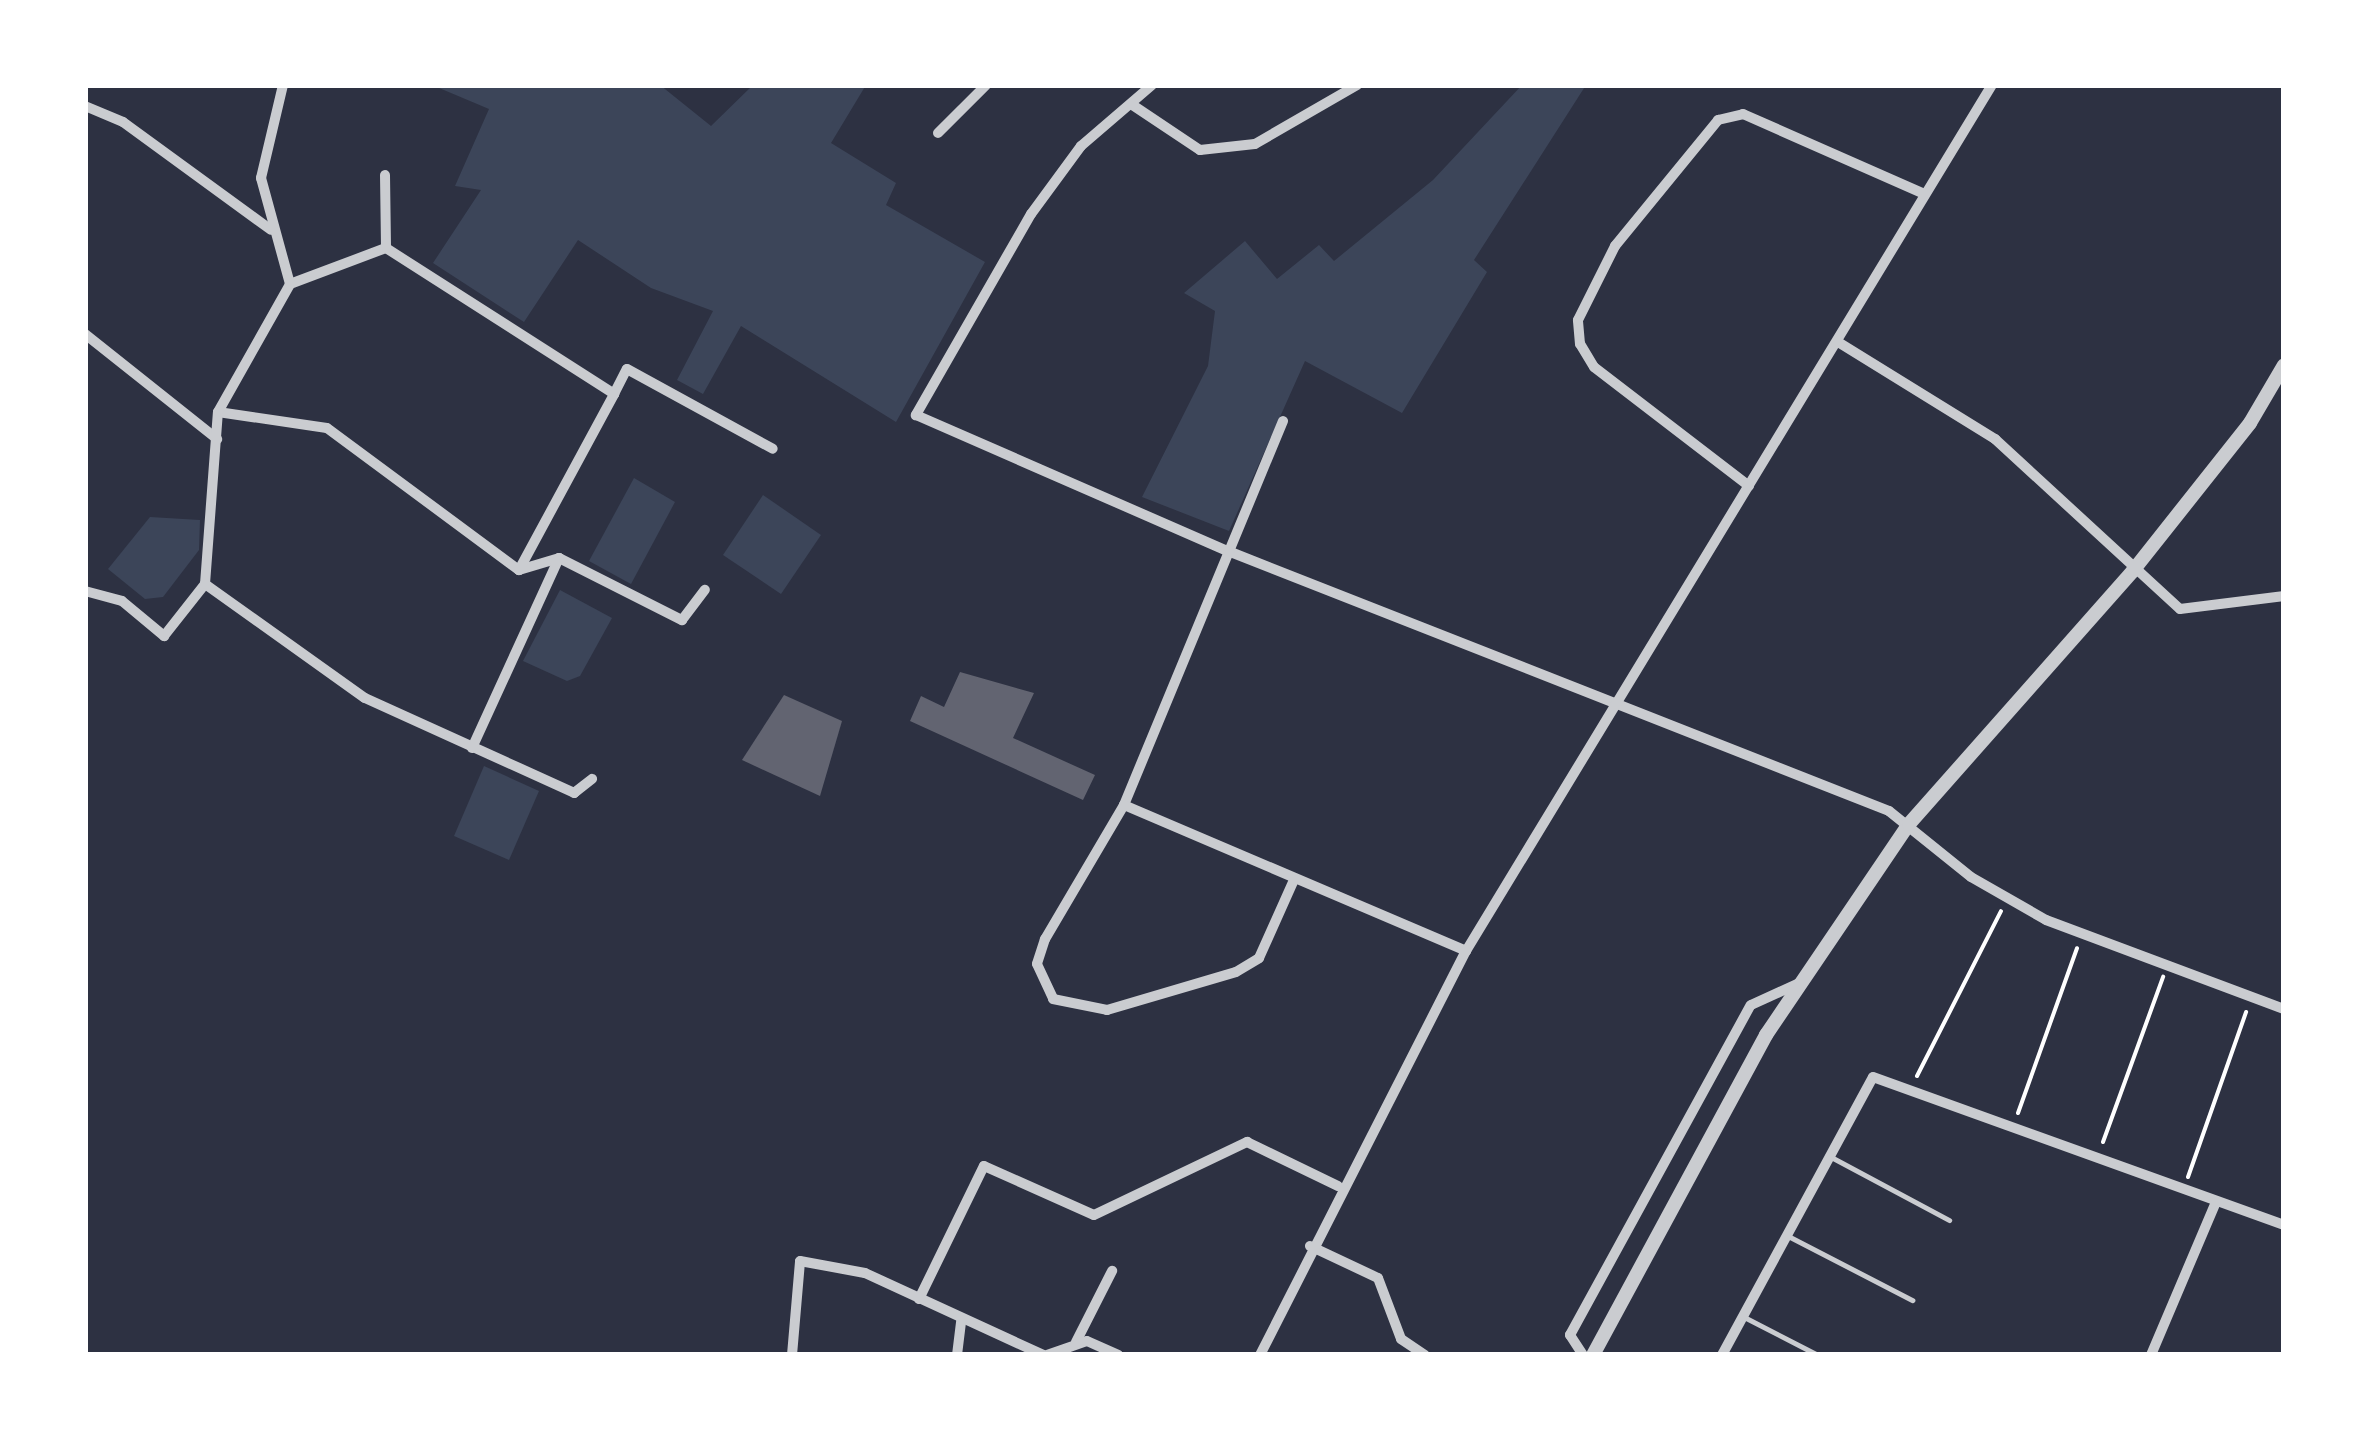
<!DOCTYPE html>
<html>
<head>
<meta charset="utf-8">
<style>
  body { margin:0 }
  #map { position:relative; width:2369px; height:1440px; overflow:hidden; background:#2d3142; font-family:Quicksand,sans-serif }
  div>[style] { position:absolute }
  .green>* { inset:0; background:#3c4559 }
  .building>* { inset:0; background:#626471 }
  .path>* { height:4px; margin:-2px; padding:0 2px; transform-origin:2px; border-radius:2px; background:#fff }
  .service>* { height:5px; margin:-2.5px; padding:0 2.5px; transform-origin:2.5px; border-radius:2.5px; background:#caccd0 }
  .minor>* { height:10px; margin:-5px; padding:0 5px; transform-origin:5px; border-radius:5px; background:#caccd0 }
  .tertiary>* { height:14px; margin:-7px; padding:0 7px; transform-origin:7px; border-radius:7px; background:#caccd0 }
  span { translate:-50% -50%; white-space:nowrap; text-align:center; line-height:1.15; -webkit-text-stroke:10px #fff; paint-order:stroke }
  .frame { position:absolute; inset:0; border:88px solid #fff; pointer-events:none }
</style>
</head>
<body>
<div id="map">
  <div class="green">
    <div style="clip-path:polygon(432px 85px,660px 85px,711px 126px,753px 85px,866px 85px,831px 143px,896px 183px,886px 205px,985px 262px,896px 422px,741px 326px,703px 394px,677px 380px,713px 311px,651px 288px,578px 240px,524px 322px,433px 263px,481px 190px,455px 186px,489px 109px)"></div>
    <div style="clip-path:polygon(1522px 85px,1586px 85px,1474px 260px,1487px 272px,1402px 413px,1305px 361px,1229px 531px,1142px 497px,1208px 366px,1215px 311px,1184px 293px,1245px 241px,1277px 279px,1319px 245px,1334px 261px,1433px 180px)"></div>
    <div style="clip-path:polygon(634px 478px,675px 502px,631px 584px,589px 561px)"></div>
    <div style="clip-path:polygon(763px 495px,821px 535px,781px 594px,723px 555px)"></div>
    <div style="clip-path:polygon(150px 517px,200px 520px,199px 550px,163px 597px,145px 599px,108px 569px)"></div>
    <div style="clip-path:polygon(560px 590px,612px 618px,580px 676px,567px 681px,523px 661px)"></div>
    <div style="clip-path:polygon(484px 766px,539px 791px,509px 860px,454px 836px)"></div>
  </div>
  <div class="building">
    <div style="clip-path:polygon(960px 672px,1034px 693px,1013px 738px,1095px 775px,1083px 800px,910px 721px,921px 696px,944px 707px)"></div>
    <div style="clip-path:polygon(784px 695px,842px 721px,820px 796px,742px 760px)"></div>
  </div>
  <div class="path">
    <div style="left:1917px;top:1076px;width:185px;rotate:-63deg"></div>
    <div style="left:2018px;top:1113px;width:175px;rotate:-70.3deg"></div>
    <div style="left:2103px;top:1142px;width:176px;rotate:-70deg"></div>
    <div style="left:2188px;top:1177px;width:175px;rotate:-70.6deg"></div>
  </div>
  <div class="service">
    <div style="left:1831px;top:1157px;width:134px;rotate:28.1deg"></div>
    <div style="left:1788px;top:1236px;width:140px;rotate:27.3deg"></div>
    <div style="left:1744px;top:1317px;width:83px;rotate:27.2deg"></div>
  </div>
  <div class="minor">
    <div style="left:1152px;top:85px;width:94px;rotate:139.3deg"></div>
    <div style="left:1081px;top:146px;width:84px;rotate:126.3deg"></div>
    <div style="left:1031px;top:214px;width:232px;rotate:119.8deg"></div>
    <div style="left:916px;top:415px;width:340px;rotate:23.6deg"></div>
    <div style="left:1228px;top:551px;width:710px;rotate:21.47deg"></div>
    <div style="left:1889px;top:811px;width:105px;rotate:38.8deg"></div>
    <div style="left:1971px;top:877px;width:86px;rotate:29.8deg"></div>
    <div style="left:2046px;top:920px;width:254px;rotate:20.5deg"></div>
    <div style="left:1131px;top:104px;width:83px;rotate:33.7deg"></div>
    <div style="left:1200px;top:150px;width:55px;rotate:-6.2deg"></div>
    <div style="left:1255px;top:144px;width:118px;rotate:-30deg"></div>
    <div style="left:85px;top:106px;width:41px;rotate:22.8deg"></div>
    <div style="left:123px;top:122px;width:183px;rotate:36.1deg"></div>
    <div style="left:938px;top:133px;width:68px;rotate:-45deg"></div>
    <div style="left:385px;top:175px;width:73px;rotate:89.2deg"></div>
    <div style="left:290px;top:284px;width:103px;rotate:-20.6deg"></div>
    <div style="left:386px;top:248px;width:271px;rotate:32.6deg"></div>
    <div style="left:614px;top:394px;width:28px;rotate:-63deg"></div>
    <div style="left:627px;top:369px;width:166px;rotate:28.7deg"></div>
    <div style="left:85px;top:334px;width:169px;rotate:38.5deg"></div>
    <div style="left:1838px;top:342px;width:185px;rotate:31.7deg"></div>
    <div style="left:1995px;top:439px;width:251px;rotate:42.6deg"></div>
    <div style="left:2180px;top:609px;width:105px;rotate:-7.1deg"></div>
    <div style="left:218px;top:412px;width:110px;rotate:8.4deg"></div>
    <div style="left:327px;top:428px;width:239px;rotate:36.5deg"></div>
    <div style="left:519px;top:570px;width:42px;rotate:-16.7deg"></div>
    <div style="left:559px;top:558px;width:138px;rotate:26.8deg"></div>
    <div style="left:682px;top:620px;width:38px;rotate:-53deg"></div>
    <div style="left:1283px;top:421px;width:416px;rotate:112.5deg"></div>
    <div style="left:1124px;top:805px;width:372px;rotate:23.1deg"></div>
    <div style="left:1466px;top:951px;width:1013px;rotate:-58.73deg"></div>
    <div style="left:1749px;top:486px;width:195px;rotate:-142.5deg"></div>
    <div style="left:1594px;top:367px;width:27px;rotate:-121deg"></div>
    <div style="left:1580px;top:344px;width:24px;rotate:-95deg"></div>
    <div style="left:1578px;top:320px;width:83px;rotate:-63.4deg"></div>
    <div style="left:1615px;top:246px;width:163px;rotate:-50.7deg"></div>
    <div style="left:1718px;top:120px;width:26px;rotate:-13deg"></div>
    <div style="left:1743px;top:114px;width:198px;rotate:23.8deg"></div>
    <div style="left:519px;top:570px;width:200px;rotate:-61.6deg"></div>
    <div style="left:205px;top:584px;width:196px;rotate:35.5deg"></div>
    <div style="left:365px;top:698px;width:230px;rotate:24.4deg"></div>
    <div style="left:574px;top:793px;width:23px;rotate:-38deg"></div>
    <div style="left:85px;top:591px;width:38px;rotate:15deg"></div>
    <div style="left:122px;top:601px;width:55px;rotate:39.8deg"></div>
    <div style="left:164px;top:636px;width:66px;rotate:-51.7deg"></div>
    <div style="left:205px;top:584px;width:172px;rotate:-85.7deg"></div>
    <div style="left:218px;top:412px;width:147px;rotate:-60.6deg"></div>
    <div style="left:290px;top:284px;width:110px;rotate:-105.3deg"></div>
    <div style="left:261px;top:178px;width:96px;rotate:-76.7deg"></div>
    <div style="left:472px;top:748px;width:209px;rotate:-65.4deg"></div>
    <div style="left:1124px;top:805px;width:156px;rotate:120.5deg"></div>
    <div style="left:1045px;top:939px;width:26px;rotate:108deg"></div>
    <div style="left:1037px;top:964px;width:38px;rotate:65deg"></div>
    <div style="left:1053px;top:999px;width:55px;rotate:11.5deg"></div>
    <div style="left:1107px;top:1010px;width:134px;rotate:-16.4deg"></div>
    <div style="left:1236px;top:972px;width:27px;rotate:-31deg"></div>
    <div style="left:1259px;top:958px;width:83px;rotate:-65.9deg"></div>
    <div style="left:1310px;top:1246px;width:75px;rotate:25.2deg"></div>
    <div style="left:1378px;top:1278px;width:65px;rotate:69.3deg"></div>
    <div style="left:1401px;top:1339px;width:29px;rotate:34deg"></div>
    <div style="left:919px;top:1299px;width:148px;rotate:-64deg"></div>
    <div style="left:984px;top:1166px;width:120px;rotate:24deg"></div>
    <div style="left:1094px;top:1215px;width:170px;rotate:-25.5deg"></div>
    <div style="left:1247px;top:1142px;width:101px;rotate:25.8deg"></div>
    <div style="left:1076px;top:1342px;width:80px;rotate:-63.1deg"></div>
    <div style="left:792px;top:1355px;width:94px;rotate:-85.1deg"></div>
    <div style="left:800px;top:1261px;width:66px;rotate:10.5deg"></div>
    <div style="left:865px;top:1273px;width:196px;rotate:24.7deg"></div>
    <div style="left:957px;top:1355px;width:35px;rotate:-83deg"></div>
    <div style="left:1047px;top:1355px;width:42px;rotate:-19.3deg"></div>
    <div style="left:1087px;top:1341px;width:34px;rotate:24deg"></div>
    <div style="left:1260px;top:1355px;width:453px;rotate:-63deg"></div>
    <div style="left:1583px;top:1355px;width:24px;rotate:-123deg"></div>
    <div style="left:1570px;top:1335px;width:376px;rotate:-61.3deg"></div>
    <div style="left:1751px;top:1005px;width:53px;rotate:-24.6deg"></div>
    <div style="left:1722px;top:1355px;width:316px;rotate:-61.5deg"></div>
    <div style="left:1873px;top:1077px;width:437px;rotate:19.8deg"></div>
    <div style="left:2151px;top:1355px;width:166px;rotate:-67deg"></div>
  </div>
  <div class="tertiary">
    <div style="left:1593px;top:1355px;width:364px;rotate:-61.6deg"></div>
    <div style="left:1766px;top:1035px;width:255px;rotate:-55.9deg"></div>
    <div style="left:1909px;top:824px;width:337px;rotate:-48.5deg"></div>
    <div style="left:2132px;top:572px;width:190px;rotate:-51.6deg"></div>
    <div style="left:2250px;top:423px;width:67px;rotate:-59.6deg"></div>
  </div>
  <div class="frame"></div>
</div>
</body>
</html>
